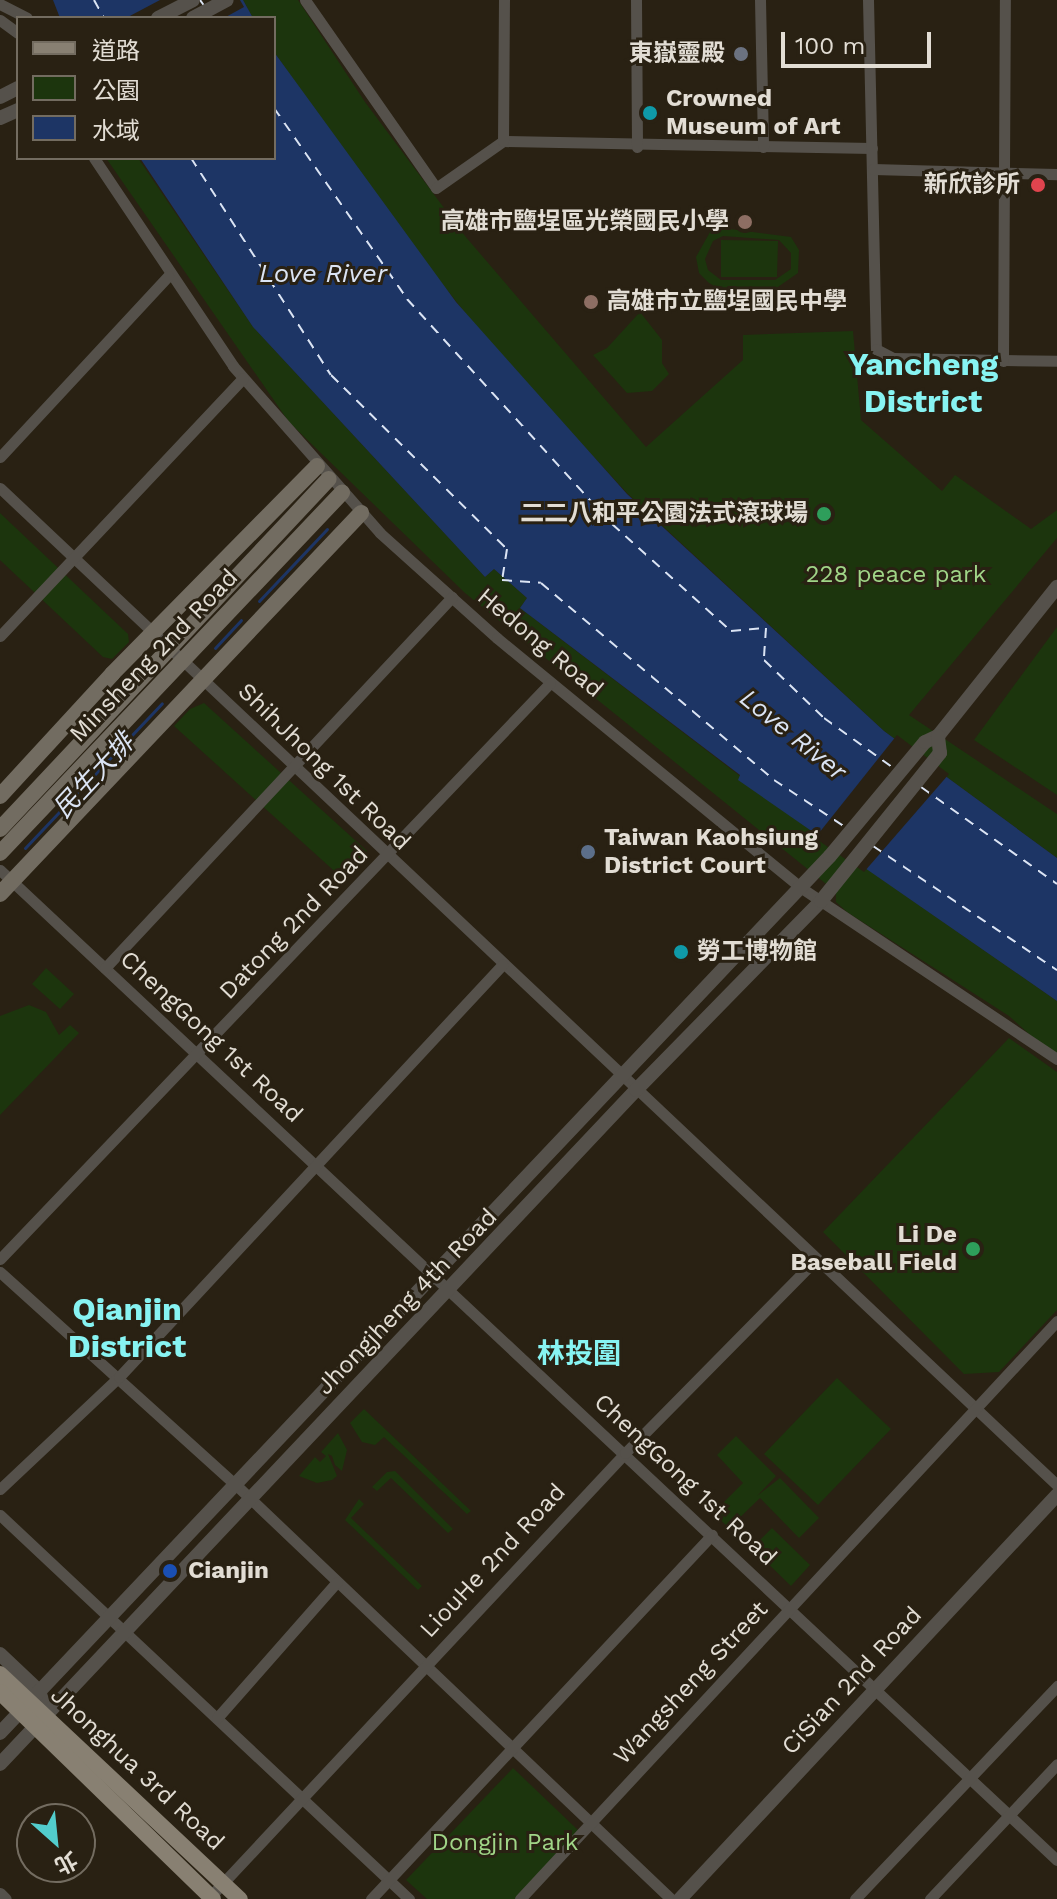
<!DOCTYPE html>
<html>
<head>
<meta charset="utf-8">
<style>
  body { margin:0 }
  #map { position:relative; width:1057px; height:1899px; overflow:hidden; background:#292113; font-family:"Work Sans","Noto Sans TC",sans-serif }
  div>[style] { position:absolute }
  .green>* { inset:0; background:#1c350d }
  .water>* { inset:0; background:#1d3565 }
  .pier>* { inset:0; background:#292113 }
  .stream>* { height:3px; margin:-1.5px; padding:0 1.5px; transform-origin:1.5px; border-radius:1.5px; background:#1d3565 }
  .ferry>* { height:2px; margin-top:-1px; transform-origin:0; background:repeating-linear-gradient(90deg,#dbe4f4 0 10px,transparent 0 18px) }
  .minor>* { height:11px; margin:-5.5px; padding:0 5.5px; transform-origin:5.5px; border-radius:5.5px; background:#55514b }
  .tertiary>* { height:14px; margin:-7px; padding:0 7px; transform-origin:7px; border-radius:7px; background:#55514b }
  .secondary>* { height:16px; margin:-8px; padding:0 8px; transform-origin:8px; border-radius:8px; background:#726c61 }
  .primary>* { height:16px; margin:-8px; padding:0 8px; transform-origin:8px; border-radius:8px; background:#888072 }
  .dots>* { width:22px; height:22px; translate:-50% -50%; box-sizing:border-box; border:4px solid #292113; border-radius:50% }
  span { translate:-50% -50%; white-space:nowrap; text-align:center; line-height:1.15; -webkit-text-stroke:6px #292113; paint-order:stroke }
  .poi-label { font-size:24px; color:#e2ddd4; font-weight:700 }
  .right { translate:-100% -50%; text-align:right }
  .left { translate:0 -50%; text-align:left }
  .park-label { font-size:24px; color:#a0d587 }
  .street-label { font-size:24px; color:#e2ddd4 }
  .water-label { font-size:26px; color:#dbe4f4; font-style:italic }
  .quarter-label { font-size:28px; color:#87f3f2; font-weight:700 }
  .district-label { font-size:32px; color:#87f3f2; font-weight:700 }
  .legend { position:absolute; left:16px; top:16px; width:260px; height:144px; box-sizing:border-box; background:#292113; border:2px solid #736c60; margin:0; padding:10px 14px; list-style:none; font-size:24px; color:#e2ddd4 }
  .legend li { display:flex; align-items:center; gap:16px; height:40px }
  .legend b { width:40px; border:2px solid #736c60 }
  .north { position:absolute; left:16px; top:1803px; width:80px; height:80px; box-sizing:border-box; background:#292113; border:2px solid #736c60; border-radius:50%; rotate:153deg; font-size:22px; font-weight:700; line-height:32px; text-align:center; color:#e2ddd4 }
  .north::after { content:''; display:block; margin:auto; width:28px; height:36px; background:#52cdcd; clip-path:polygon(50% 0,100% 100%,50% 72%,0 100%) }
  .scale { position:absolute; left:781px; top:32px; width:150px; height:36px; box-sizing:border-box; border:4px solid #e2ddd4; border-top:0; padding-left:10px; font-size:24px; line-height:28px; white-space:nowrap; color:#e2ddd4; -webkit-text-stroke:6px #292113; paint-order:stroke }
</style>
</head>
<body>
<div id="map">
  <div class="green">
    <div style="clip-path:polygon(243px 0,298px 0,365px 102px,465px 236px,646px 447px,743px 360px,743px 335px,853px 331px,861px 420px,942px 491px,955px 475px,1031px 529px,1057px 510px,1057px 538px,909px 715px,1057px 814px,1057px 858px,884px 731px,627px 493px,490px 344px,409px 242px,274px 52px,274px 18px,253px 18px)"></div>
    <div style="clip-path:polygon(106px 158px,138px 158px,253px 327px,485px 577px,494px 569px,527px 598px,520px 608px,740px 776px,739px 780px,1057px 1001px,1057px 1059px,1009px 1016px,847px 912px,836px 902px,836px 892px,465px 593px,289px 422px)"></div>
    <div style="clip-path:polygon(evenodd,722px 228px,791px 237px,799px 250px,798px 273px,775px 289px,721px 290px,709px 283px,699px 273px,696px 257px,710px 232px,722px 228px,723px 236px,779px 240px,791px 253px,791px 269px,775px 280px,721px 280px,708px 270px,705px 259px,713px 241px,723px 236px)"></div>
    <div style="clip-path:polygon(721px 240px,778px 241px,777px 277px,721px 277px)"></div>
    <div style="clip-path:polygon(640px 312px,662px 340px,662px 363px,669px 374px,652px 391px,627px 393px,593px 355px,607px 348px)"></div>
    <div style="clip-path:polygon(0 513px,128px 634px,129px 642px,112px 659px,103px 657px,0 560px)"></div>
    <div style="clip-path:polygon(1057px 627px,1057px 795px,974px 740px)"></div>
    <div style="clip-path:polygon(204px 703px,367px 851px,342px 878px,174px 726px,190px 709px)"></div>
    <div style="clip-path:polygon(46px 968px,74px 994px,60px 1009px,32px 984px)"></div>
    <div style="clip-path:polygon(29px 1005px,46px 1012px,59px 1035px,70px 1025px,79px 1033px,0 1115px,0 1016px)"></div>
    <div style="clip-path:polygon(1009px 1038px,1057px 1072px,1057px 1310px,999px 1372px,964px 1374px,823px 1232px)"></div>
    <div style="clip-path:polygon(837px 1378px,891px 1429px,818px 1505px,764px 1454px)"></div>
    <div style="clip-path:polygon(364px 1409px,471px 1511px,467px 1514px,384px 1437px,375px 1445px,362px 1442px,350px 1423px)"></div>
    <div style="clip-path:polygon(338px 1433px,347px 1450px,342px 1471px,335px 1465px,332px 1456px,328px 1454px,337px 1476px,332px 1480px,317px 1483px,299px 1476px,315px 1457px,320px 1462px,326px 1456px,321px 1452px)"></div>
    <div style="clip-path:polygon(736px 1436px,776px 1476px,757px 1496px,780px 1478px,819px 1518px,799px 1538px,760px 1498px,729px 1528px,713px 1513px,743px 1483px,717px 1455px)"></div>
    <div style="clip-path:polygon(395px 1471px,453px 1529px,448px 1533px,391px 1478px,377px 1491px,372px 1487px,387px 1472px)"></div>
    <div style="clip-path:polygon(359px 1499px,364px 1504px,351px 1518px,422px 1586px,418px 1590px,345px 1520px)"></div>
    <div style="clip-path:polygon(772px 1528px,810px 1565px,791px 1586px,752px 1548px)"></div>
    <div style="clip-path:polygon(513px 1768px,580px 1832px,515px 1899px,427px 1899px,406px 1880px)"></div>
  </div>
  <div class="water">
    <div style="clip-path:polygon(53px 0,243px 0,253px 18px,60px 18px)"></div>
    <div style="clip-path:polygon(274px 52px,456px 302px,627px 494px,884px 731px,1057px 858px,1057px 1001px,738px 780px,740px 775px,520px 608px,527px 598px,494px 569px,485px 577px,253px 327px,140px 158px,274px 158px)"></div>
  </div>
  <div class="pier">
    <div style="clip-path:polygon(160px 0,240px 0,244px 7px,224px 18px,126px 18px)"></div>
    <div style="clip-path:polygon(897px 735px,949px 774px,864px 872px,815px 838px)"></div>
  </div>
  <div class="stream">
    <div style="left:259px;top:601px;width:99px;rotate:-46.6deg"></div>
    <div style="left:215px;top:648px;width:38px;rotate:-47deg"></div>
    <div style="left:25px;top:848px;width:199px;rotate:-46.6deg"></div>
  </div>
  <div class="ferry">
    <div style="left:94px;top:0;width:21px;rotate:61deg"></div>
    <div style="left:200px;top:0;width:9px;rotate:54deg"></div>
    <div style="left:274px;top:108px;width:233px;rotate:55.1deg"></div>
    <div style="left:407px;top:299px;width:304px;rotate:47.7deg"></div>
    <div style="left:612px;top:524px;width:160px;rotate:42deg"></div>
    <div style="left:731px;top:631px;width:35px;rotate:-5deg"></div>
    <div style="left:766px;top:628px;width:32px;rotate:94deg"></div>
    <div style="left:764px;top:660px;width:83px;rotate:44deg"></div>
    <div style="left:824px;top:718px;width:89px;rotate:35.8deg"></div>
    <div style="left:191px;top:158px;width:258px;rotate:57.2deg"></div>
    <div style="left:331px;top:375px;width:247px;rotate:44.7deg"></div>
    <div style="left:507px;top:549px;width:31px;rotate:99deg"></div>
    <div style="left:502px;top:580px;width:39px;rotate:4deg"></div>
    <div style="left:541px;top:583px;width:305px;rotate:40.2deg"></div>
    <div style="left:774px;top:780px;width:85px;rotate:33.5deg"></div>
    <div style="left:921px;top:787px;width:167px;rotate:35.5deg"></div>
    <div style="left:873px;top:846px;width:222px;rotate:34deg"></div>
  </div>
  <div class="minor">
    <div style="left:305px;top:0;width:229px;rotate:55.1deg"></div>
    <div style="left:436px;top:188px;width:82px;rotate:-35deg"></div>
    <div style="left:503px;top:141px;width:369px;rotate:1.1deg"></div>
    <div style="left:636px;top:0;width:147px;rotate:89.6deg"></div>
    <div style="left:760px;top:0;width:147px;rotate:88.8deg"></div>
    <div style="left:868px;top:0;width:349px;rotate:88.7deg"></div>
    <div style="left:876px;top:349px;width:19px;rotate:28deg"></div>
    <div style="left:893px;top:358px;width:164px;rotate:1deg"></div>
    <div style="left:0;top:4px;width:30px;rotate:27deg"></div>
    <div style="left:0;top:20px;width:22px;rotate:36deg"></div>
    <div style="left:503px;top:141px;width:141px;rotate:-89.6deg"></div>
    <div style="left:94px;top:158px;width:250px;rotate:56.2deg"></div>
    <div style="left:233px;top:366px;width:222px;rotate:48.6deg"></div>
    <div style="left:380px;top:533px;width:157px;rotate:41.9deg"></div>
    <div style="left:497px;top:638px;width:392px;rotate:39.4deg"></div>
    <div style="left:800px;top:887px;width:309px;rotate:33.8deg"></div>
    <div style="left:873px;top:169px;width:184px;rotate:1.6deg"></div>
    <div style="left:1003px;top:361px;width:361px;rotate:-89.7deg"></div>
    <div style="left:0;top:457px;width:247px;rotate:-47.1deg"></div>
    <div style="left:0;top:488px;width:1453px;rotate:43.33deg"></div>
    <div style="left:0;top:636px;width:354px;rotate:-46.7deg"></div>
    <div style="left:0;top:870px;width:1448px;rotate:43.13deg"></div>
    <div style="left:105px;top:968px;width:508px;rotate:-46.91deg"></div>
    <div style="left:0;top:1259px;width:796px;rotate:-46.32deg"></div>
    <div style="left:0;top:1272px;width:316px;rotate:42.1deg"></div>
    <div style="left:235px;top:1484px;width:602px;rotate:43.59deg"></div>
    <div style="left:0;top:1489px;width:163px;rotate:-43.3deg"></div>
    <div style="left:119px;top:1377px;width:563px;rotate:-47.09deg"></div>
    <div style="left:0;top:1515px;width:561px;rotate:43.19deg"></div>
    <div style="left:217px;top:1718px;width:181px;rotate:-48.6deg"></div>
    <div style="left:0;top:1893px;width:8px;rotate:45deg"></div>
    <div style="left:208px;top:1899px;width:611px;rotate:-46.92deg"></div>
    <div style="left:625px;top:1453px;width:272px;rotate:-45.4deg"></div>
    <div style="left:371px;top:1899px;width:499px;rotate:-46.9deg"></div>
    <div style="left:520px;top:1899px;width:789px;rotate:-47.11deg"></div>
    <div style="left:855px;top:1899px;width:294px;rotate:-46.5deg"></div>
    <div style="left:930px;top:1899px;width:185px;rotate:-46.7deg"></div>
  </div>
  <div class="tertiary">
    <div style="left:158px;top:18px;width:39px;rotate:-27deg"></div>
    <div style="left:193px;top:18px;width:38px;rotate:-28deg"></div>
    <div style="left:0;top:97px;width:20px;rotate:-27deg"></div>
    <div style="left:0;top:118px;width:20px;rotate:-24deg"></div>
    <div style="left:0;top:1654px;width:54px;rotate:43.5deg"></div>
    <div style="left:39px;top:1691px;width:25px;rotate:72deg"></div>
    <div style="left:0;top:1733px;width:1207px;rotate:-46.58deg"></div>
    <div style="left:830px;top:856px;width:148px;rotate:-50.2deg"></div>
    <div style="left:925px;top:742px;width:14px;rotate:-25deg"></div>
    <div style="left:938px;top:736px;width:191px;rotate:-51.4deg"></div>
    <div style="left:0;top:1764px;width:927px;rotate:-46.66deg"></div>
    <div style="left:636px;top:1090px;width:264px;rotate:-45.6deg"></div>
    <div style="left:821px;top:901px;width:190px;rotate:-51.2deg"></div>
    <div style="left:940px;top:753px;width:17px;rotate:-97deg"></div>
    <div style="left:680px;top:1899px;width:553px;rotate:-46.98deg"></div>
  </div>
  <div class="secondary">
    <div style="left:0;top:796px;width:166px;rotate:-47.4deg"></div>
    <div style="left:112px;top:674px;width:292px;rotate:-45.4deg"></div>
    <div style="left:0;top:829px;width:480px;rotate:-46.8deg"></div>
    <div style="left:0;top:853px;width:497px;rotate:-46.5deg"></div>
    <div style="left:0;top:894px;width:525px;rotate:-46.54deg"></div>
  </div>
  <div class="primary">
    <div style="left:0;top:1674px;width:329px;rotate:43.2deg"></div>
    <div style="left:0;top:1692px;width:297px;rotate:44.2deg"></div>
  </div>
  <div class="dots">
    <div style="left:741px;top:54px;background:#6b7280"></div>
    <div style="left:650px;top:113px;background:#0f9aa8"></div>
    <div style="left:1038px;top:185px;background:#e0444e"></div>
    <div style="left:745px;top:222px;background:#8d6e63"></div>
    <div style="left:591px;top:302px;background:#8d6e63"></div>
    <div style="left:824px;top:514px;background:#2e9e5b"></div>
    <div style="left:588px;top:852px;background:#5c6f8a"></div>
    <div style="left:681px;top:952px;background:#0f9aa8"></div>
    <div style="left:973px;top:1249px;background:#2e9e5b"></div>
    <div style="left:170px;top:1571px;background:#1a4fb4"></div>
  </div>
  <div class="poi-label">
    <span class="right" style="left:725px;top:54px">東嶽靈殿</span>
    <span class="left" style="left:666px;top:113px">Crowned<br>Museum of Art</span>
    <span class="right" style="left:1020px;top:185px">新欣診所</span>
    <span class="right" style="left:729px;top:222px">高雄市鹽埕區光榮國民小學</span>
    <span class="left" style="left:607px;top:302px">高雄市立鹽埕國民中學</span>
    <span class="right" style="left:808px;top:514px">二二八和平公園法式滾球場</span>
    <span class="left" style="left:604px;top:852px">Taiwan Kaohsiung<br>District Court</span>
    <span class="left" style="left:697px;top:952px">勞工博物館</span>
    <span class="right" style="left:957px;top:1249px">Li De<br>Baseball Field</span>
    <span class="left" style="left:188px;top:1571px">Cianjin</span>
  </div>
  <div class="park-label">
    <span style="left:896px;top:575px">228 peace park</span>
    <span style="left:505px;top:1843px">Dongjin Park</span>
  </div>
  <div class="street-label">
    <span style="left:540px;top:643px;rotate:40deg">Hedong Road</span>
    <span style="left:154px;top:656px;rotate:-46deg">Minsheng 2nd Road</span>
    <span style="left:324px;top:767px;rotate:44deg">ShihJhong 1st Road</span>
    <span style="left:294px;top:923px;rotate:-46deg">Datong 2nd Road</span>
    <span style="left:211px;top:1037px;rotate:43deg">ChengGong 1st Road</span>
    <span style="left:407px;top:1302px;rotate:-46deg">Jhongjheng 4th Road</span>
    <span style="left:685px;top:1480px;rotate:43deg">ChengGong 1st Road</span>
    <span style="left:493px;top:1561px;rotate:-47deg">LiouHe 2nd Road</span>
    <span style="left:852px;top:1681px;rotate:-47deg">CiSian 2nd Road</span>
    <span style="left:691px;top:1683px;rotate:-47deg">Wangsheng Street</span>
    <span style="left:137px;top:1769px;rotate:43deg">Jhonghua 3rd Road</span>
  </div>
  <div class="water-label">
    <span style="left:323px;top:274px">Love River</span>
    <span style="left:793px;top:735px;rotate:39deg">Love River</span>
    <span style="left:94px;top:776px;rotate:-47deg">民生大排</span>
  </div>
  <div class="quarter-label">
    <span style="left:579px;top:1354px">林投圍</span>
  </div>
  <div class="district-label">
    <span style="left:923px;top:383px">Yancheng<br>District</span>
    <span style="left:127px;top:1328px">Qianjin<br>District</span>
  </div>
  <ul class="legend">
  <li><b style="height:10px;background:#888072"></b>道路</li>
  <li><b style="height:22px;background:#1c350d"></b>公園</li>
  <li><b style="height:22px;background:#1d3565"></b>水域</li>
  </ul>
  <div class="north">北</div>
  <div class="scale">100 m</div>
</div>
</body>
</html>
